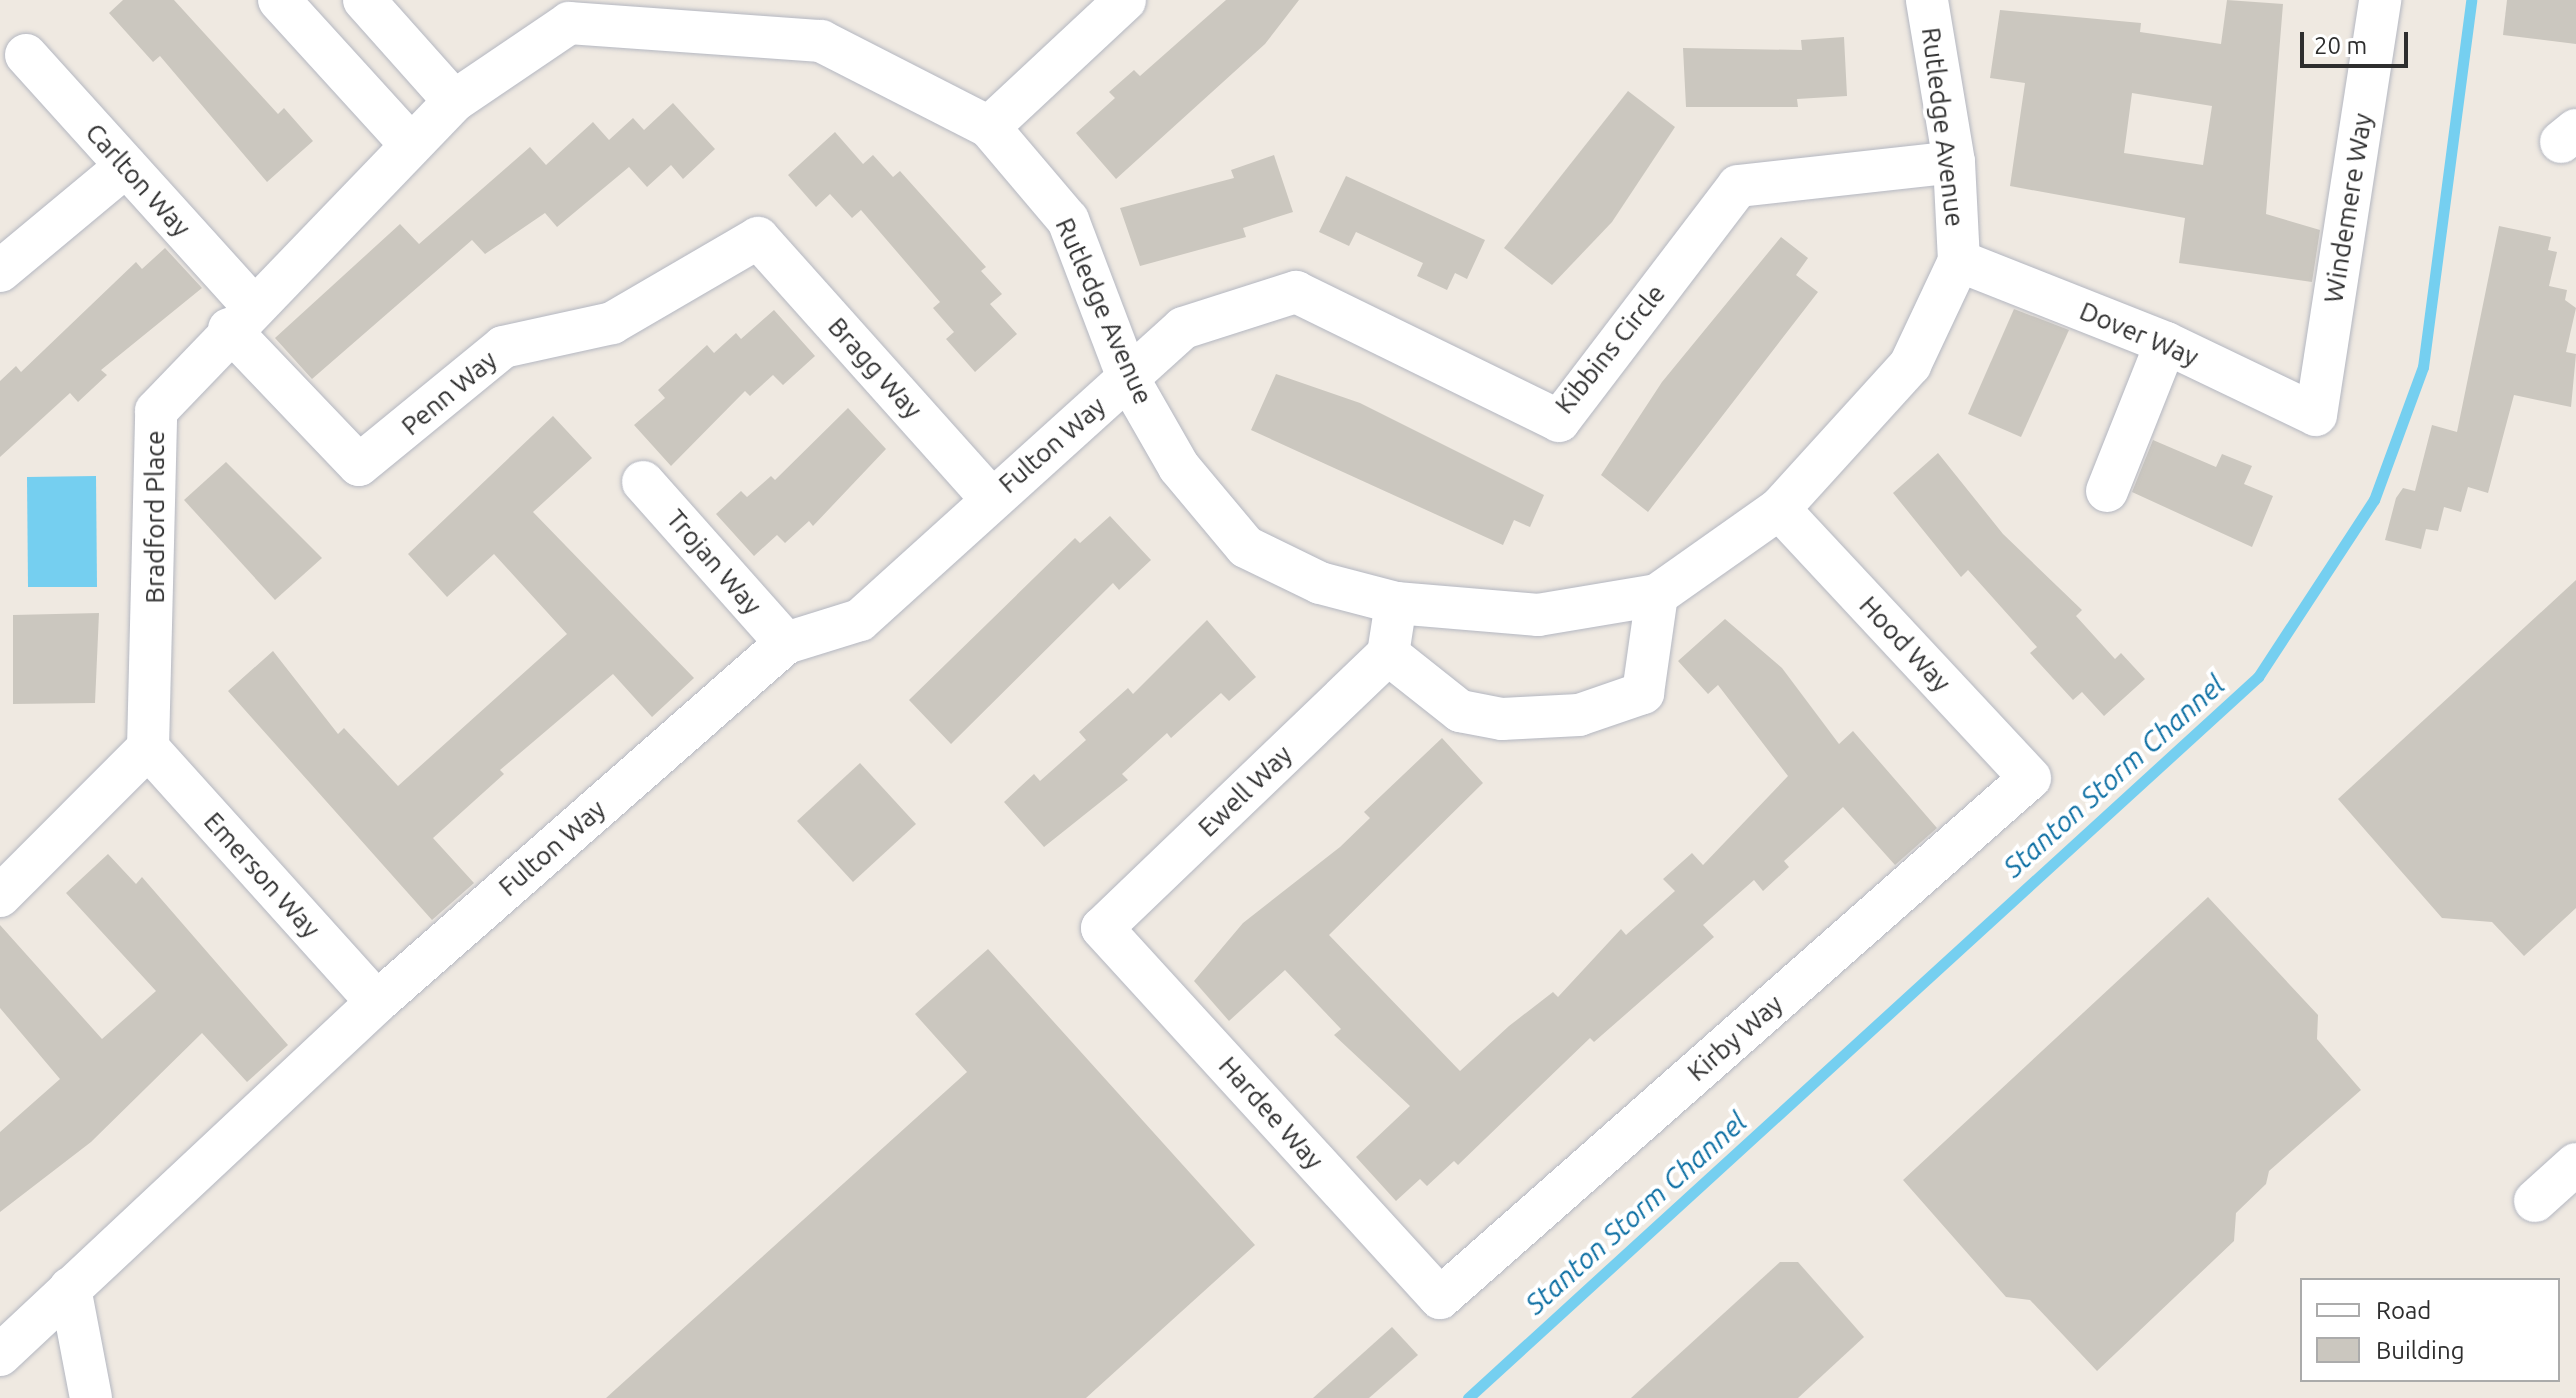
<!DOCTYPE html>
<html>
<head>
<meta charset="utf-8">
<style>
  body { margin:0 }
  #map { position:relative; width:2576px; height:1398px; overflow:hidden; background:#efe9e1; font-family:Ubuntu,sans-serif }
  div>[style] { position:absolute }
  .water>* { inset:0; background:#75cff0 }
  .stream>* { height:11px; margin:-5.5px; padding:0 5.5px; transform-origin:5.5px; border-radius:5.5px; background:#75cff0 }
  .building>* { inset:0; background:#cbc7bf }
  .roads { filter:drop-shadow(0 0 2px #b4b7c1) drop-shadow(0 0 2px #b4b7c1) }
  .minor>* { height:42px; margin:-21px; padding:0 21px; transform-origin:21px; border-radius:21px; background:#fff }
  span { translate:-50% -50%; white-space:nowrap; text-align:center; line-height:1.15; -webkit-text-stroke:8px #fff; paint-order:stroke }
  .street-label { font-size:26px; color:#2e2e2e }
  .water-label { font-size:28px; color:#0d6fa3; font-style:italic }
  .legend { position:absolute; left:2300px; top:1278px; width:260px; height:104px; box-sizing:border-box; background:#fff; border:2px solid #ababab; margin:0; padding:10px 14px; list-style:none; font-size:24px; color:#2e2e2e }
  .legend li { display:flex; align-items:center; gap:16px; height:40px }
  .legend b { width:40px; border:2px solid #ababab }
  .scale { position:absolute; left:2300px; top:32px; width:108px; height:36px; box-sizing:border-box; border:4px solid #2e2e2e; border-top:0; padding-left:10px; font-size:24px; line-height:28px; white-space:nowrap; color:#2e2e2e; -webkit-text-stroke:6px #fff; paint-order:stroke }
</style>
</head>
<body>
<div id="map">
  <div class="water">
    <div style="clip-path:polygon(96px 476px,97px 587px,28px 587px,27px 477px)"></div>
  </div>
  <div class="stream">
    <div style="left:1468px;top:1398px;width:1070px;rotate:-42.39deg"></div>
    <div style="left:2258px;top:677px;width:212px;rotate:-56.8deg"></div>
    <div style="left:2374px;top:500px;width:142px;rotate:-69.8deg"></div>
    <div style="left:2423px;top:367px;width:370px;rotate:-82.5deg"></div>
  </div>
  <div class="building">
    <div style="clip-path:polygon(123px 0,174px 0,278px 114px,284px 108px,313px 141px,267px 182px,160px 56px,153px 62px,109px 13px)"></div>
    <div style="clip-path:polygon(1226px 0,1299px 0,1265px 44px,1116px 179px,1076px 133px,1115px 98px,1109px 92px,1134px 70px,1140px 76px)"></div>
    <div style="clip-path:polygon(evenodd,2227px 0,2283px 4px,2266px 214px,2320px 230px,2312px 282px,2179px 263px,2185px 218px,2010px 186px,2025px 83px,1990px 78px,2000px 10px,2141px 23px,2140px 32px,2221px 44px,2227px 0,2132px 93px,2212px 106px,2203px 165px,2124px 153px,2132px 93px)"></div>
    <div style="clip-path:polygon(2507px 0,2576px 0,2576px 44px,2503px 35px)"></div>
    <div style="clip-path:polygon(1844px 37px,1847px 96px,1797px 99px,1798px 107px,1686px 107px,1683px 48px,1802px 50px,1801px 40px)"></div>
    <div style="clip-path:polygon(1628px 91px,1675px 127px,1612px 222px,1552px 285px,1504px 248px)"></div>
    <div style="clip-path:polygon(673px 103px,715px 149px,683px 179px,671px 165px,647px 187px,629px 167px,557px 227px,545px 213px,485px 254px,472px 240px,312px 379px,275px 338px,400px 224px,419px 244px,530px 147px,546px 165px,593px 122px,609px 140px,633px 118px,644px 130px)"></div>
    <div style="clip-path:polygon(835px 132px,863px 164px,873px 155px,893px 177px,900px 171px,986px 267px,981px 271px,1002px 294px,990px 304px,1017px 334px,975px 372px,946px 339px,954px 332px,933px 308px,940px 302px,861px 210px,852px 218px,830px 194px,816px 207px,788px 175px)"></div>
    <div style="clip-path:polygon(1274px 155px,1293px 212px,1243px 228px,1246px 237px,1140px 266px,1120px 208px,1234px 178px,1231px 170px)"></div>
    <div style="clip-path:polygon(1346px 176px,1485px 240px,1467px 279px,1455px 273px,1447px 290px,1417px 276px,1423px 263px,1356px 232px,1349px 246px,1319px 232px)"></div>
    <div style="clip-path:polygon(2499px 226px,2551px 237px,2548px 250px,2557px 252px,2549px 286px,2567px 290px,2565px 300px,2576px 308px,2566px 352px,2576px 354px,2571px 407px,2514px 395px,2488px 493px,2468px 487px,2461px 512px,2444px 507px,2438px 531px,2426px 529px,2421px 549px,2385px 540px,2396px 498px,2403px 488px,2415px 491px,2432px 425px,2457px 432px)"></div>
    <div style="clip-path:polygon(1781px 237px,1808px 258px,1796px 275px,1818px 292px,1648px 512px,1601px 475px,1662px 382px)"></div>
    <div style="clip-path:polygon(165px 248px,202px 288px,101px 370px,107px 375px,78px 402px,70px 393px,0 457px,0 381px,16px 366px,21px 372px,136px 262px,142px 269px)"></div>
    <div style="clip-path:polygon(2014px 309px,2069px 330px,2021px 437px,1968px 414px)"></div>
    <div style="clip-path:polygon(774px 310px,815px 356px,783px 385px,773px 375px,750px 396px,745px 391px,671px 466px,634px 425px,665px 398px,658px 390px,707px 345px,714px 353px,736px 333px,741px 339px)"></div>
    <div style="clip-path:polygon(1276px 374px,1360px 403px,1544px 495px,1530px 527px,1514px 520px,1503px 545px,1251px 430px)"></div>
    <div style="clip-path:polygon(848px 408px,886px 449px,813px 526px,809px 521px,785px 543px,777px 535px,754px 556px,716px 514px,741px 491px,747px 497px,771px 476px,775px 480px)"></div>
    <div style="clip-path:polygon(553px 416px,592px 458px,533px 512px,694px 678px,652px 717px,613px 674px,500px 770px,504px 774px,433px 838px,474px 883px,432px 920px,228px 691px,273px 651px,338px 734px,344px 728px,398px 786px,567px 634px,494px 554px,447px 597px,408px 554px)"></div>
    <div style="clip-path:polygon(2153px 440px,2216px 467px,2222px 454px,2252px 466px,2244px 484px,2273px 496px,2252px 547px,2132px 492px)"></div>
    <div style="clip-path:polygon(1938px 453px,2003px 534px,2082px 610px,2076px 616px,2115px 659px,2121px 653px,2145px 679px,2104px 716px,2082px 692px,2073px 700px,2030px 653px,2037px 647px,1968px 570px,1961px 577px,1893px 493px)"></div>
    <div style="clip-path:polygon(226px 462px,322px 558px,275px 600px,184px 500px)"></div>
    <div style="clip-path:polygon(1110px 516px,1151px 560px,1119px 590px,1113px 583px,951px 744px,909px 700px,1075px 538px,1080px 543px)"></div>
    <div style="clip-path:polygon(2576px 580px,2576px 908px,2524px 956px,2492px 922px,2442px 918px,2338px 799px)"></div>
    <div style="clip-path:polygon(99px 613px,95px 703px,13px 704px,13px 615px)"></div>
    <div style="clip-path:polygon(1725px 619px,1782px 668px,1839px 744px,1853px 731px,1937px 828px,1895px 865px,1843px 807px,1784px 861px,1789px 867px,1763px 891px,1754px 880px,1703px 925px,1714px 937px,1594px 1042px,1590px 1038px,1458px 1165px,1454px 1161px,1427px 1186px,1420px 1179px,1396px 1201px,1356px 1157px,1410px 1106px,1334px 1035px,1341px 1029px,1285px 970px,1229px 1021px,1194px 981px,1243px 923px,1340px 847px,1370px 818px,1364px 812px,1442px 738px,1483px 783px,1329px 935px,1460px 1071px,1509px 1026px,1553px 992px,1558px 997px,1621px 929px,1626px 935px,1675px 891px,1663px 879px,1692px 853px,1703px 865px,1788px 776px,1718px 685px,1708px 694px,1678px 661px)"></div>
    <div style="clip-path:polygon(1207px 620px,1256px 677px,1229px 701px,1221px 693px,1171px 738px,1167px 733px,1122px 774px,1128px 780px,1044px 847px,1004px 802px,1034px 774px,1040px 781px,1086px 740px,1079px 732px,1128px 688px,1133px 694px)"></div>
    <div style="clip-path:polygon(860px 763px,916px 824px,853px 882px,797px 821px)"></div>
    <div style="clip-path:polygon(108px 854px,136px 884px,142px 877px,288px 1045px,247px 1082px,202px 1033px,91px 1142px,0 1212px,0 1132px,60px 1079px,0 1008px,0 925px,102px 1039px,156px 991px,66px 893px)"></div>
    <div style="clip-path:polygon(2208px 897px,2318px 1015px,2317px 1039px,2361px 1090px,2269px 1171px,2266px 1184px,2236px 1213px,2234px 1241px,2097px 1371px,2030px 1300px,2006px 1297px,1903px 1180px)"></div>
    <div style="clip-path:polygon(988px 949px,1255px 1245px,1086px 1398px,606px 1398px,967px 1072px,915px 1014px)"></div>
    <div style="clip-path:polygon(1780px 1262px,1798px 1262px,1864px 1337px,1798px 1398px,1631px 1398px)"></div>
    <div style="clip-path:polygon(1392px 1327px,1418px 1355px,1369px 1398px,1313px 1398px)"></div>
  </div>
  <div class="roads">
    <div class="minor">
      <div style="left:279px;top:0;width:195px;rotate:47.7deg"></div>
      <div style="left:364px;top:0;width:135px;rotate:48.3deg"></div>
      <div style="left:26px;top:55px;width:336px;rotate:47.9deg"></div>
      <div style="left:989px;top:127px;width:186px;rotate:-43deg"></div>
      <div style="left:2561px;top:142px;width:19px;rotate:-39deg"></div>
      <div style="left:1959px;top:261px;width:223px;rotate:21.6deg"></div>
      <div style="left:2166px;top:343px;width:166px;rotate:25.6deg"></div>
      <div style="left:2316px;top:415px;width:420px;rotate:-81.2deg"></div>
      <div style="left:0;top:271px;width:164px;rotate:-39.8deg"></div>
      <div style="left:229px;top:329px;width:188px;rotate:46.3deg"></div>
      <div style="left:359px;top:465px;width:186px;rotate:-39.3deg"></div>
      <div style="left:503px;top:347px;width:112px;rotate:-12.4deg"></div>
      <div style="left:612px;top:323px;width:169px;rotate:-30.2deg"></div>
      <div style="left:758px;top:238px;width:350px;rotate:48.2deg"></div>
      <div style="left:643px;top:482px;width:215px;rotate:48.4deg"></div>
      <div style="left:2107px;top:491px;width:159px;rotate:-68.3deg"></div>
      <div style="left:1396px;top:603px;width:52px;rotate:98.9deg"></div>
      <div style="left:1388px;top:654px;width:396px;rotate:136.2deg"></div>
      <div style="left:1102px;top:928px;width:501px;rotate:47.59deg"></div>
      <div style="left:1440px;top:1298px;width:786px;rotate:-41.39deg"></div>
      <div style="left:2030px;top:778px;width:368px;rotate:-133deg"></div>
      <div style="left:1388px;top:654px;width:92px;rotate:38.4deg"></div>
      <div style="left:1460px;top:711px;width:43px;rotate:10.8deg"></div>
      <div style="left:1502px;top:719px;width:77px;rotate:-3deg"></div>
      <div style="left:1579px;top:715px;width:68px;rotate:-19deg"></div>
      <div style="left:1643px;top:693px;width:99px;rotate:-81.9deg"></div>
      <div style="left:148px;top:748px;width:342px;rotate:48deg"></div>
      <div style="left:0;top:896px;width:209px;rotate:-45deg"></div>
      <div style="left:148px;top:748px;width:337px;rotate:-88.6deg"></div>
      <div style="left:156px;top:411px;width:430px;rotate:-46.1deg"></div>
      <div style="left:454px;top:101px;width:139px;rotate:-34.1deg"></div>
      <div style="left:569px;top:23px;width:253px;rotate:4.1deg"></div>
      <div style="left:821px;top:41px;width:189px;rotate:27.1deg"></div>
      <div style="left:989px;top:127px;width:122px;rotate:49.7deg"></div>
      <div style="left:1068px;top:220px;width:169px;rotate:69.2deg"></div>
      <div style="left:1128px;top:378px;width:103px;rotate:60.2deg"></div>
      <div style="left:1179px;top:467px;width:104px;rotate:50.1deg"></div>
      <div style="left:1246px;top:547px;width:82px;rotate:25.9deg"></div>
      <div style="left:1320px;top:583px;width:79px;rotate:14.7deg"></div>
      <div style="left:1396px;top:603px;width:143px;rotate:4.8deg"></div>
      <div style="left:1538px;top:615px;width:121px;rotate:-9.5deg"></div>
      <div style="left:1657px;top:595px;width:149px;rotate:-35.2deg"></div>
      <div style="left:1779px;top:509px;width:195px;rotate:-47.7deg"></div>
      <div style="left:1910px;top:365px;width:115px;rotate:-64.8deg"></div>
      <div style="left:1959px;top:261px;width:99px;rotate:-92.9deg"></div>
      <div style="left:1954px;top:162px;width:164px;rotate:-99.5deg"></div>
      <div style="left:2535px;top:1201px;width:55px;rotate:-42.1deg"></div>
      <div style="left:70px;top:1288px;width:112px;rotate:79.2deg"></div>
      <div style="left:0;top:1355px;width:516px;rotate:-43.12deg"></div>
      <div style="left:377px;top:1002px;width:544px;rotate:-41.28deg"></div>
      <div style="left:786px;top:643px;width:77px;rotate:-17.3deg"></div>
      <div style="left:860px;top:620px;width:435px;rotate:-42.1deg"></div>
      <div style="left:1183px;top:328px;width:119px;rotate:-17.7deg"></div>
      <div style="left:1296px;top:292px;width:293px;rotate:26.1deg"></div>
      <div style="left:1559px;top:421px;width:295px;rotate:-52.7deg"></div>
      <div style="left:1738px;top:186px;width:217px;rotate:-6.3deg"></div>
    </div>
  </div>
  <div class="street-label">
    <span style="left:1943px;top:127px;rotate:83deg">Rutledge Avenue</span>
    <span style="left:138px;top:180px;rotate:48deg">Carlton Way</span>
    <span style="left:2348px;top:208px;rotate:-81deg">Windemere Way</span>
    <span style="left:1104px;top:311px;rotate:66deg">Rutledge Avenue</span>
    <span style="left:2139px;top:334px;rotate:23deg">Dover Way</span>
    <span style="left:1610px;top:349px;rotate:-51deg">Kibbins Circle</span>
    <span style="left:875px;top:368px;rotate:48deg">Bragg Way</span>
    <span style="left:449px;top:393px;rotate:-40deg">Penn Way</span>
    <span style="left:1052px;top:445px;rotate:-41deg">Fulton Way</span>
    <span style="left:155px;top:517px;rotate:-90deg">Bradford Place</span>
    <span style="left:714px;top:562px;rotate:49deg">Trojan Way</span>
    <span style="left:1905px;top:644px;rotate:47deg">Hood Way</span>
    <span style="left:1245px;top:791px;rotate:-44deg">Ewell Way</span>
    <span style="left:552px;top:848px;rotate:-41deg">Fulton Way</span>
    <span style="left:262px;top:875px;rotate:48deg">Emerson Way</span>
    <span style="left:1735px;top:1038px;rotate:-41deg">Kirby Way</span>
    <span style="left:1271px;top:1113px;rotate:48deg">Hardee Way</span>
  </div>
  <div class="water-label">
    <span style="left:2114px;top:776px;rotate:-42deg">Stanton Storm Channel</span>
    <span style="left:1636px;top:1213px;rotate:-42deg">Stanton Storm Channel</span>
  </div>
  <ul class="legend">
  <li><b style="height:10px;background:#fff"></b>Road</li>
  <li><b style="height:22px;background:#cbc7bf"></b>Building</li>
  </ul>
  <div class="scale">20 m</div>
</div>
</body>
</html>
